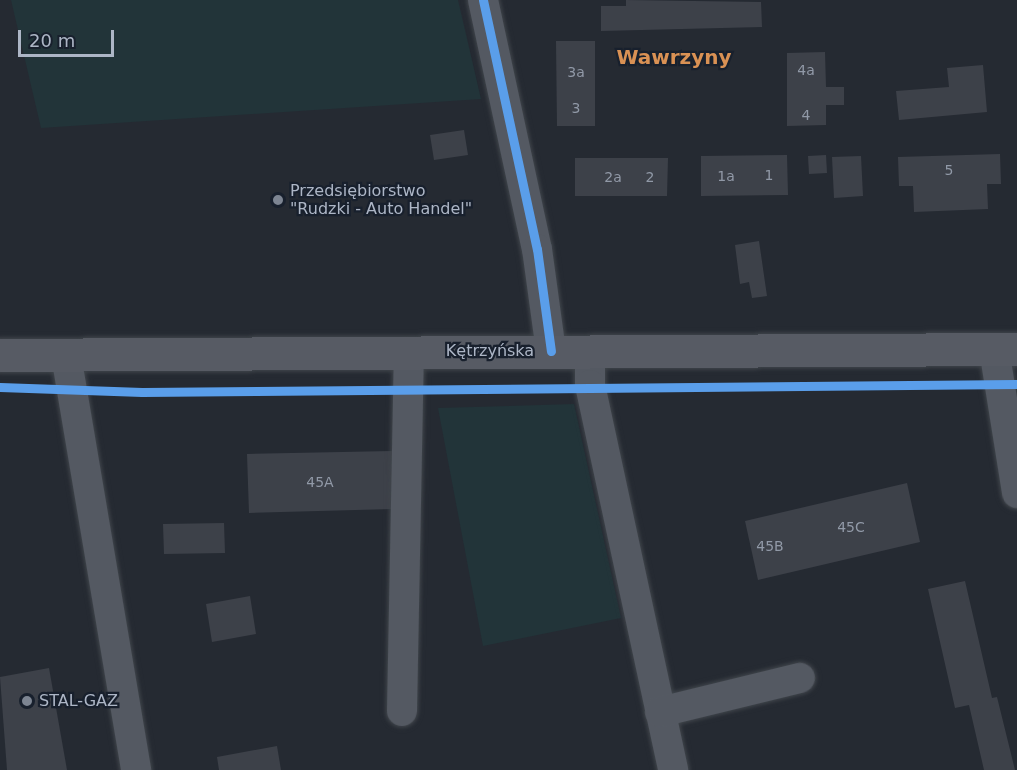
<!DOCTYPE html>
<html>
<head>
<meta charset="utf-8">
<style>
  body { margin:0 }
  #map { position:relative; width:1017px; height:770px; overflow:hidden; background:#252a32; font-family:"DejaVu Sans",sans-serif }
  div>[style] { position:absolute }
  .green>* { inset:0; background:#223439 }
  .building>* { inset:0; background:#3d4149 }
  .roads { filter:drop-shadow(0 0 2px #40454b) drop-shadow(0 0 2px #40454b) }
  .minor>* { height:30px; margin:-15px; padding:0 15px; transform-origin:15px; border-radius:15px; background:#545962 }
  .major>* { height:33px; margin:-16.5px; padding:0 16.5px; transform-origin:16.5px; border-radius:16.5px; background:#575b64 }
  .cycleway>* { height:9px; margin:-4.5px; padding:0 4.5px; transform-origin:4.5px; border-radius:4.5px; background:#5a9eea }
  .dots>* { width:16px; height:16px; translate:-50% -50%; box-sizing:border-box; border:3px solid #18202d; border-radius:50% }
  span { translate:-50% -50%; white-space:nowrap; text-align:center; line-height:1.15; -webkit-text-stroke:4.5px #18202d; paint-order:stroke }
  .number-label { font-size:14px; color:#9199a7 }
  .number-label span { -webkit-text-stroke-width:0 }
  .poi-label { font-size:16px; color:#adb6c6 }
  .left { translate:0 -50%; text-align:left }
  .street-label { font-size:16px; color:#adb6c6 }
  .quarter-label { font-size:20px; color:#d99154; font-weight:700 }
  .scale { position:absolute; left:18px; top:30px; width:96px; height:27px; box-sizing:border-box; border:3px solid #adb6c6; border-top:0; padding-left:8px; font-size:18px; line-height:21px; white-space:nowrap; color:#adb6c6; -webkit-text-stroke:4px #18202d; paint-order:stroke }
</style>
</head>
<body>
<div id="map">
  <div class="green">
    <div style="clip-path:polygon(11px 0,458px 0,481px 99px,41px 128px)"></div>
    <div style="clip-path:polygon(574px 404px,621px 618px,483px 646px,438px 408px)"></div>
  </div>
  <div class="building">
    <div style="clip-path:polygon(626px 0,761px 2px,762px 27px,601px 31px,601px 6px,626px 6px)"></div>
    <div style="clip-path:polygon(556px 41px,595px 41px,595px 126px,557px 126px)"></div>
    <div style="clip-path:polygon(825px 52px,826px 87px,844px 87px,844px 105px,826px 105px,826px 125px,787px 126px,787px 53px)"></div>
    <div style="clip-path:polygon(983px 65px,987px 112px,899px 120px,896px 91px,949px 87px,947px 68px)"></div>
    <div style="clip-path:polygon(464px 130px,468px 155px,434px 160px,430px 135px)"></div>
    <div style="clip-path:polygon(1000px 154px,1001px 184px,987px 184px,988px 209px,914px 212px,913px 186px,899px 186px,898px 157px)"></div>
    <div style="clip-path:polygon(787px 155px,788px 195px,701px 196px,701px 156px)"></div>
    <div style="clip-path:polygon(826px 155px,827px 173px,809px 174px,808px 156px)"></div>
    <div style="clip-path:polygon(861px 156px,863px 196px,834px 198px,832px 157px)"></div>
    <div style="clip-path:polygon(575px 158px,668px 158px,667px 196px,575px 196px)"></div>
    <div style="clip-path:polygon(759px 241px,767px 296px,752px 298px,749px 282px,740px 284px,735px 245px)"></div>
    <div style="clip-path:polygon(392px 451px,393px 509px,249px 513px,247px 454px)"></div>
    <div style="clip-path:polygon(907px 483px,920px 542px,758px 580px,745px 521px)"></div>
    <div style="clip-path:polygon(224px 523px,225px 553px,164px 554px,163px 524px)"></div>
    <div style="clip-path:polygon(965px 581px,992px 698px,997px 697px,1015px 770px,984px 770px,969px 705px,955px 708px,928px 589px)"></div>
    <div style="clip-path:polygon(250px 596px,256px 634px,212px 642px,206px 604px)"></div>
    <div style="clip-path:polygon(49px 668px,67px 770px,7px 770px,0 677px)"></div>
    <div style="clip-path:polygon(277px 746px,281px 770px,219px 770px,217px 757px)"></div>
  </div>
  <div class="roads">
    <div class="minor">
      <div style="left:483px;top:0;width:255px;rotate:77.8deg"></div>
      <div style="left:537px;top:249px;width:103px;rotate:82.2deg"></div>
      <div style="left:994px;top:349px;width:146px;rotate:80.9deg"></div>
      <div style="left:590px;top:351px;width:34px;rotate:90deg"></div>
      <div style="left:590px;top:385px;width:394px;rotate:77.8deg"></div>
      <div style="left:66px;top:355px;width:421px;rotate:80.4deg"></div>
      <div style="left:402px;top:711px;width:359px;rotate:-88.9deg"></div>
      <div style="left:660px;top:712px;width:144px;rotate:-13.7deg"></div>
    </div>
    <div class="major">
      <div style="left:0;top:355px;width:1017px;rotate:-0.34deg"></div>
    </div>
  </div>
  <div class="cycleway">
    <div style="left:483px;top:0;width:255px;rotate:77.8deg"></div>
    <div style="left:537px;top:249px;width:103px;rotate:82.2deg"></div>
    <div style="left:0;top:387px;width:142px;rotate:2deg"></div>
    <div style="left:142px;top:392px;width:875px;rotate:-0.52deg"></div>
  </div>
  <div class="dots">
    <div style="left:278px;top:200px;background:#7d8592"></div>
    <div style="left:27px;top:701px;background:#7d8592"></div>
  </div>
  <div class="number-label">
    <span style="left:806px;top:70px">4a</span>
    <span style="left:576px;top:72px">3a</span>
    <span style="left:576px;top:108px">3</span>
    <span style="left:806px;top:115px">4</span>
    <span style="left:949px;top:170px">5</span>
    <span style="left:769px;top:175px">1</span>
    <span style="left:726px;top:176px">1a</span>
    <span style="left:613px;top:177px">2a</span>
    <span style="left:650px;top:177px">2</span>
    <span style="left:320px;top:482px">45A</span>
    <span style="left:851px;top:527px">45C</span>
    <span style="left:770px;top:546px">45B</span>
  </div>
  <div class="poi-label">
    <span class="left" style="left:290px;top:200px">Przedsiębiorstwo<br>"Rudzki - Auto Handel"</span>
    <span class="left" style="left:39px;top:701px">STAL-GAZ</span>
  </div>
  <div class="street-label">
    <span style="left:490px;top:351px">Kętrzyńska</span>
  </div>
  <div class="quarter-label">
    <span style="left:674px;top:57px">Wawrzyny</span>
  </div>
  <div class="scale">20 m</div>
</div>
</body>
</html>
